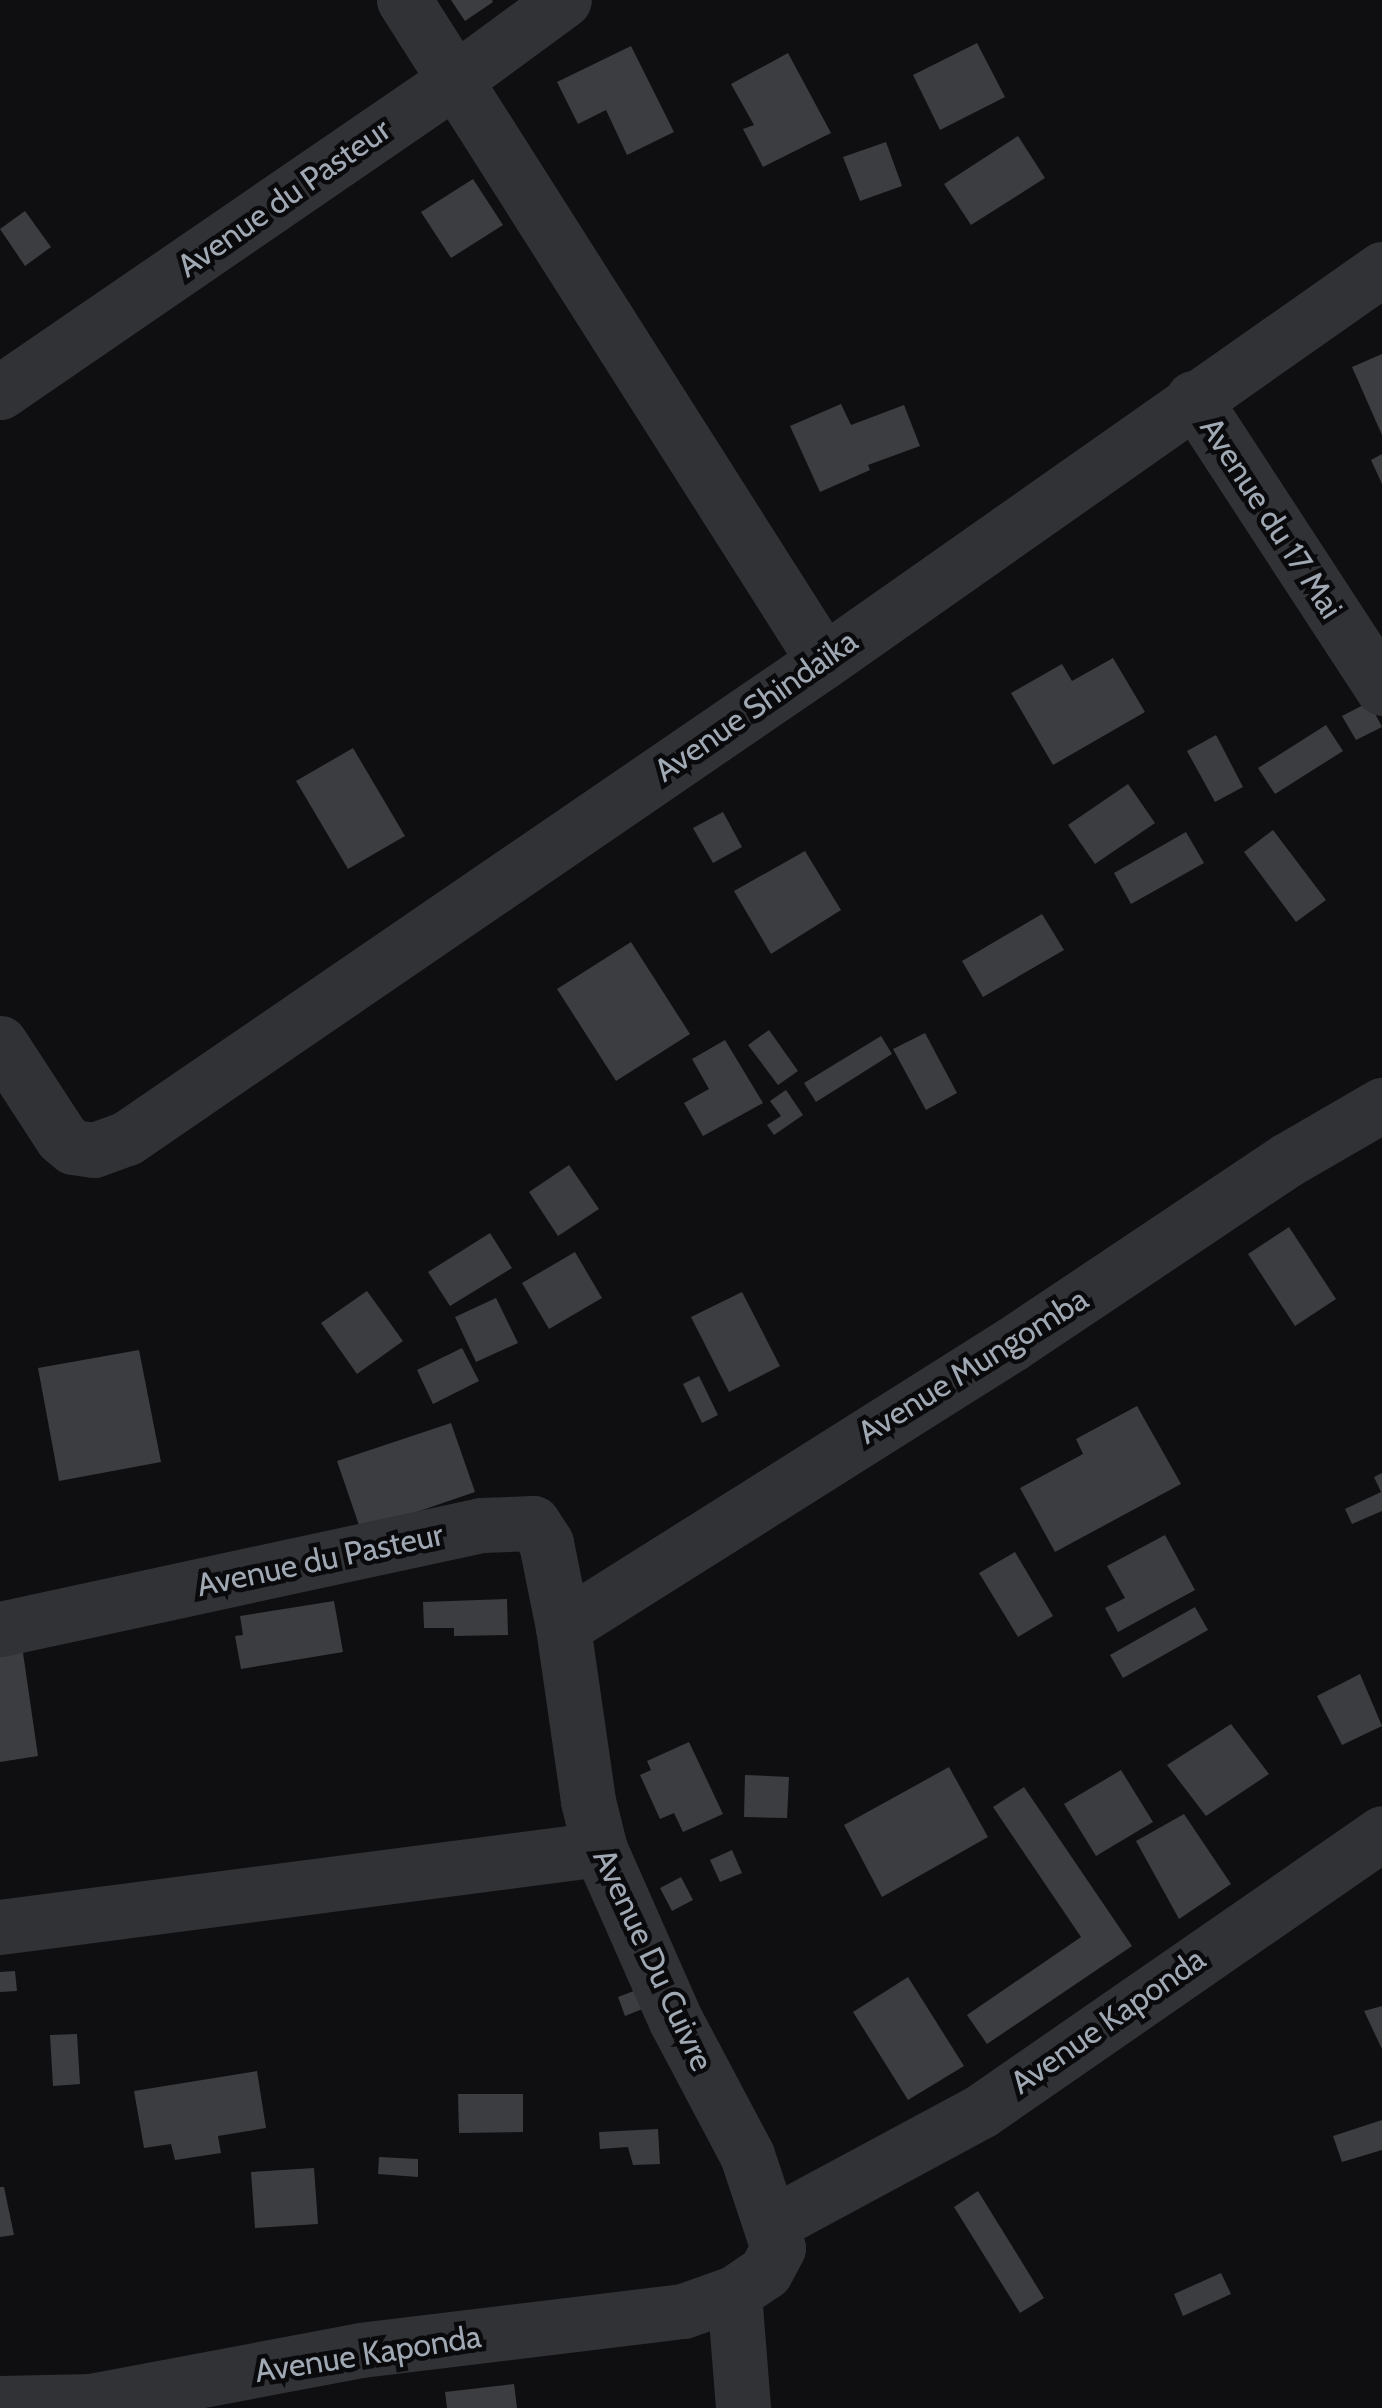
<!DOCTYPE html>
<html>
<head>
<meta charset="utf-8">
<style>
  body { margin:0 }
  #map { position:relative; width:1382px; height:2408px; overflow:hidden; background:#0f0f11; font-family:Cabin,sans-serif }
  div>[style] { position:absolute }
  .building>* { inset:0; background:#3b3d41 }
  .minor>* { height:55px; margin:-27.5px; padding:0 27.5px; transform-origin:27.5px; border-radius:27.5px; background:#303236 }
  span { translate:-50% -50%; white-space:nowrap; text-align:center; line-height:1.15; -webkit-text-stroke:9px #0a0a0c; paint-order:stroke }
  .street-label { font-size:32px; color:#9fa8b3 }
</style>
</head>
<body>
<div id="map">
  <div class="building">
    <div style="clip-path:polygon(451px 0,492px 0,493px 2px,465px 21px)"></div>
    <div style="clip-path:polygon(977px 43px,1005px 97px,940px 130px,913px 75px)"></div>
    <div style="clip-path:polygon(631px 46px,674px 132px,627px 155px,606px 110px,578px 124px,557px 82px)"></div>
    <div style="clip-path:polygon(788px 53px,831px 133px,763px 167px,743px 129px,754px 125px,731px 84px)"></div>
    <div style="clip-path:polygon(1018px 136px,1045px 178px,971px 225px,944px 184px)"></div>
    <div style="clip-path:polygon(886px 142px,902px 186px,860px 201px,843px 157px)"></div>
    <div style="clip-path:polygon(473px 179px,503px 225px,451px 258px,421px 212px)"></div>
    <div style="clip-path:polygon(25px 211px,51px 247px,25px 266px,0 229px)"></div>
    <div style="clip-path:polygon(1382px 354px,1382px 435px,1352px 367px)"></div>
    <div style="clip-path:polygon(841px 404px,851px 425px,904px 405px,920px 446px,868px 465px,870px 470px,820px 492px,790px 426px)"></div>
    <div style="clip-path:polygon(1382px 454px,1382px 484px,1371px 460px)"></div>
    <div style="clip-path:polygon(1113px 658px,1145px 712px,1053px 765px,1011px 693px,1062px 664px,1072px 681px)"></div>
    <div style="clip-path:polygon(1369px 702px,1382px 727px,1356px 740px,1342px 716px)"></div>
    <div style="clip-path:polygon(1326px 725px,1343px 751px,1275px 794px,1258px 768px)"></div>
    <div style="clip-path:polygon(1216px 735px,1243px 787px,1215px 802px,1187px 751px)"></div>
    <div style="clip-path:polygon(353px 748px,405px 836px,348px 869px,296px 781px)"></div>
    <div style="clip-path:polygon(1128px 784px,1155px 823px,1095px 864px,1068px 825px)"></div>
    <div style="clip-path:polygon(723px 812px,742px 847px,713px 863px,693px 828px)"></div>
    <div style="clip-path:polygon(1273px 830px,1326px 900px,1296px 922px,1244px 852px)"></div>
    <div style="clip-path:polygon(1186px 832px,1204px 863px,1131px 904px,1114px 873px)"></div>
    <div style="clip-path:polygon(805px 851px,841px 910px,771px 954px,734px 891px)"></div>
    <div style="clip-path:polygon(1042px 914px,1064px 950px,983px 997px,962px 961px)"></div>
    <div style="clip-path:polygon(631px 942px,690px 1034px,616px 1081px,557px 989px)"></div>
    <div style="clip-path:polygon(769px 1030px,798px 1071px,778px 1085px,748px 1045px)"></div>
    <div style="clip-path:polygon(925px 1033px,957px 1093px,926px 1110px,893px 1049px)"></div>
    <div style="clip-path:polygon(881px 1036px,892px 1054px,816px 1102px,804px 1083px)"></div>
    <div style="clip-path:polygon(725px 1040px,763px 1103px,703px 1136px,684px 1103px,709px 1089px,692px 1059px)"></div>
    <div style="clip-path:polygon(786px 1090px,803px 1115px,774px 1135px,767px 1125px,781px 1116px,770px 1101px)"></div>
    <div style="clip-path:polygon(569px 1165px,599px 1209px,558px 1236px,529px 1192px)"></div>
    <div style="clip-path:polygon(1289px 1227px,1336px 1299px,1295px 1326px,1248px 1254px)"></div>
    <div style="clip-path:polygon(490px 1233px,512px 1268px,450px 1306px,428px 1272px)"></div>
    <div style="clip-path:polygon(575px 1252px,602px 1298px,549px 1329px,522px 1283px)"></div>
    <div style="clip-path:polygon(367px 1291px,403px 1341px,357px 1374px,321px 1323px)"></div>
    <div style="clip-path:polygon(742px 1292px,780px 1366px,729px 1392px,691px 1317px)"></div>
    <div style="clip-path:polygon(496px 1298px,518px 1343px,476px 1362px,455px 1317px)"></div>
    <div style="clip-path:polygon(462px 1348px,479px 1381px,433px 1404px,417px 1370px)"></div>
    <div style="clip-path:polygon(139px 1350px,161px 1462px,59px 1481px,38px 1368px)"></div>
    <div style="clip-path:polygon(699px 1376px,718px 1415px,702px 1423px,683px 1384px)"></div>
    <div style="clip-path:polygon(1137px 1406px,1181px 1484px,1055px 1552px,1020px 1488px,1083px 1454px,1076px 1439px)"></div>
    <div style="clip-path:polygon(451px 1423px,475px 1492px,361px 1531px,337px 1461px)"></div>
    <div style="clip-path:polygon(1382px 1473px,1382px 1511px,1352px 1524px,1345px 1509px,1381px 1492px,1374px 1477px)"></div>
    <div style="clip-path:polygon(1165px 1535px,1195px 1590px,1118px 1632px,1105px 1608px,1125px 1598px,1107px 1566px)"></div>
    <div style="clip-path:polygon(1015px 1552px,1053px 1616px,1018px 1637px,979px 1573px)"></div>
    <div style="clip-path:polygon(507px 1599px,508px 1635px,454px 1636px,454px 1628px,424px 1628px,423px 1602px)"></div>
    <div style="clip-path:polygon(334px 1601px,343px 1652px,241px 1669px,235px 1636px,243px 1635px,240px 1616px)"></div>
    <div style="clip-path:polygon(1195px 1607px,1208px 1630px,1123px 1678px,1110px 1655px)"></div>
    <div style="clip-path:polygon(21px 1639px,38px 1756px,0 1762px,0 1641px)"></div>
    <div style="clip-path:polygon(1360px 1674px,1382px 1726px,1342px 1745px,1317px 1696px)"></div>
    <div style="clip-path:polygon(1231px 1724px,1269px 1774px,1206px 1816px,1167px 1765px)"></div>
    <div style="clip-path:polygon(689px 1742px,723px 1814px,683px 1832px,674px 1813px,660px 1819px,640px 1775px,651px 1770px,647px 1761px)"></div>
    <div style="clip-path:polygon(949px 1767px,988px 1837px,882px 1897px,844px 1825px)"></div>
    <div style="clip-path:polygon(1121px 1770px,1153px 1822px,1096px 1856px,1064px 1804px)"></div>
    <div style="clip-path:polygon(745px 1775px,789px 1777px,787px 1818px,744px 1817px)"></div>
    <div style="clip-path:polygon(1024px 1787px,1132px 1946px,987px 2044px,967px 2015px,1081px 1937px,993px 1807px)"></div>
    <div style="clip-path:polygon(1184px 1814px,1231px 1884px,1179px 1919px,1136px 1841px)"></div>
    <div style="clip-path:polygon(732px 1850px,742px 1873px,720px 1882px,710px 1860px)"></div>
    <div style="clip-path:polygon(681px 1877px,693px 1900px,672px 1911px,660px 1888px)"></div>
    <div style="clip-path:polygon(15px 1971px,17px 1991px,0 1992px,0 1972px)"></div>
    <div style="clip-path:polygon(908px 1977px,964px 2066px,908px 2100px,853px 2012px)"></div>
    <div style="clip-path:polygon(639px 1989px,645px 2008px,625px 2016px,618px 1997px)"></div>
    <div style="clip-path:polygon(1382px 2006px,1382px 2049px,1364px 2011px)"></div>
    <div style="clip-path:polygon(77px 2034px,80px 2084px,53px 2086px,50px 2035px)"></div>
    <div style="clip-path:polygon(257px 2071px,266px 2128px,218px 2136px,221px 2153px,175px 2160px,171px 2144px,144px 2148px,134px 2091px)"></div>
    <div style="clip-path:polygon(458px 2094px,523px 2094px,523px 2132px,459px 2133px)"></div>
    <div style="clip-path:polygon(1382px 2120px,1382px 2150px,1342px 2162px,1333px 2136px)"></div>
    <div style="clip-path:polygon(658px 2129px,660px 2164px,633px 2165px,628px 2147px,600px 2149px,599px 2132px)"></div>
    <div style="clip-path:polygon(379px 2157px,418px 2159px,418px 2177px,378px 2174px)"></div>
    <div style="clip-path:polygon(314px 2168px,318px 2224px,255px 2228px,251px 2172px)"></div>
    <div style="clip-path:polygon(0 2187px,4px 2187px,14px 2235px,0 2237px)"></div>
    <div style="clip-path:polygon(978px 2191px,1044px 2298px,1020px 2313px,954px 2207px)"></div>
    <div style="clip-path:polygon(1221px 2273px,1231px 2294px,1183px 2316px,1174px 2294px)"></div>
    <div style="clip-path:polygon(514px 2384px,517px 2408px,447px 2408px,445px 2392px)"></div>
  </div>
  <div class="minor">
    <div style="left:404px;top:0;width:783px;rotate:57.57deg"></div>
    <div style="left:0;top:392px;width:552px;rotate:-34.44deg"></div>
    <div style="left:455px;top:80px;width:135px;rotate:-36.3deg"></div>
    <div style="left:1193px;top:398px;width:346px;rotate:56.9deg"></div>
    <div style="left:0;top:1043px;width:113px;rotate:56.9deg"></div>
    <div style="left:62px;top:1138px;width:14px;rotate:39deg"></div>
    <div style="left:73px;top:1147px;width:21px;rotate:8deg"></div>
    <div style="left:94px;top:1150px;width:35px;rotate:-20deg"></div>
    <div style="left:127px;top:1138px;width:845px;rotate:-34.39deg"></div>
    <div style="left:824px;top:661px;width:682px;rotate:-35.09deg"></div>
    <div style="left:563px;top:1627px;width:531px;rotate:-32.22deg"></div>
    <div style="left:1012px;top:1344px;width:331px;rotate:-33.8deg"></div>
    <div style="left:1287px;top:1160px;width:110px;rotate:-30.1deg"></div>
    <div style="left:0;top:1629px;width:492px;rotate:-12.2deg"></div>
    <div style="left:481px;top:1525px;width:52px;rotate:-2.2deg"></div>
    <div style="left:533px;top:1523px;width:24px;rotate:57deg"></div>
    <div style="left:546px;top:1543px;width:86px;rotate:78.6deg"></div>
    <div style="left:563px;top:1627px;width:176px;rotate:81.8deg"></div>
    <div style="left:588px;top:1801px;width:49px;rotate:76deg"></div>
    <div style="left:600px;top:1849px;width:188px;rotate:66.2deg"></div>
    <div style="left:676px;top:2021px;width:152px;rotate:62.1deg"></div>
    <div style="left:747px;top:2155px;width:98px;rotate:71.6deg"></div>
    <div style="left:778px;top:2248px;width:27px;rotate:118deg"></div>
    <div style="left:765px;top:2272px;width:37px;rotate:146deg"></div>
    <div style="left:734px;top:2293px;width:54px;rotate:160.6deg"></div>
    <div style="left:683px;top:2311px;width:324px;rotate:173.1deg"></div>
    <div style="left:361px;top:2350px;width:274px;rotate:169.3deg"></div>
    <div style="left:92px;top:2401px;width:92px;rotate:178.8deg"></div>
    <div style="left:0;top:1927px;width:605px;rotate:-7.41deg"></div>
    <div style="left:773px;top:2223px;width:236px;rotate:-28.3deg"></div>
    <div style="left:981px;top:2111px;width:488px;rotate:-34.7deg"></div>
    <div style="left:734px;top:2293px;width:115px;rotate:85.5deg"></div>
  </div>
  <div class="street-label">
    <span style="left:284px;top:198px;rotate:-35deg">Avenue du Pasteur</span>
    <span style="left:1271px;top:518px;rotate:57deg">Avenue du 17 Mai</span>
    <span style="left:756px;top:706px;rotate:-35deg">Avenue Shindaïka</span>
    <span style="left:973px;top:1366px;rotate:-32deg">Avenue Mungomba</span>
    <span style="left:320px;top:1560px;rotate:-12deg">Avenue du Pasteur</span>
    <span style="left:653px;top:1960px;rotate:65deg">Avenue Du Cuivre</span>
    <span style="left:1108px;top:2021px;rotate:-35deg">Avenue Kaponda</span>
    <span style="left:368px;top:2354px;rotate:-9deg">Avenue Kaponda</span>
  </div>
</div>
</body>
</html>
